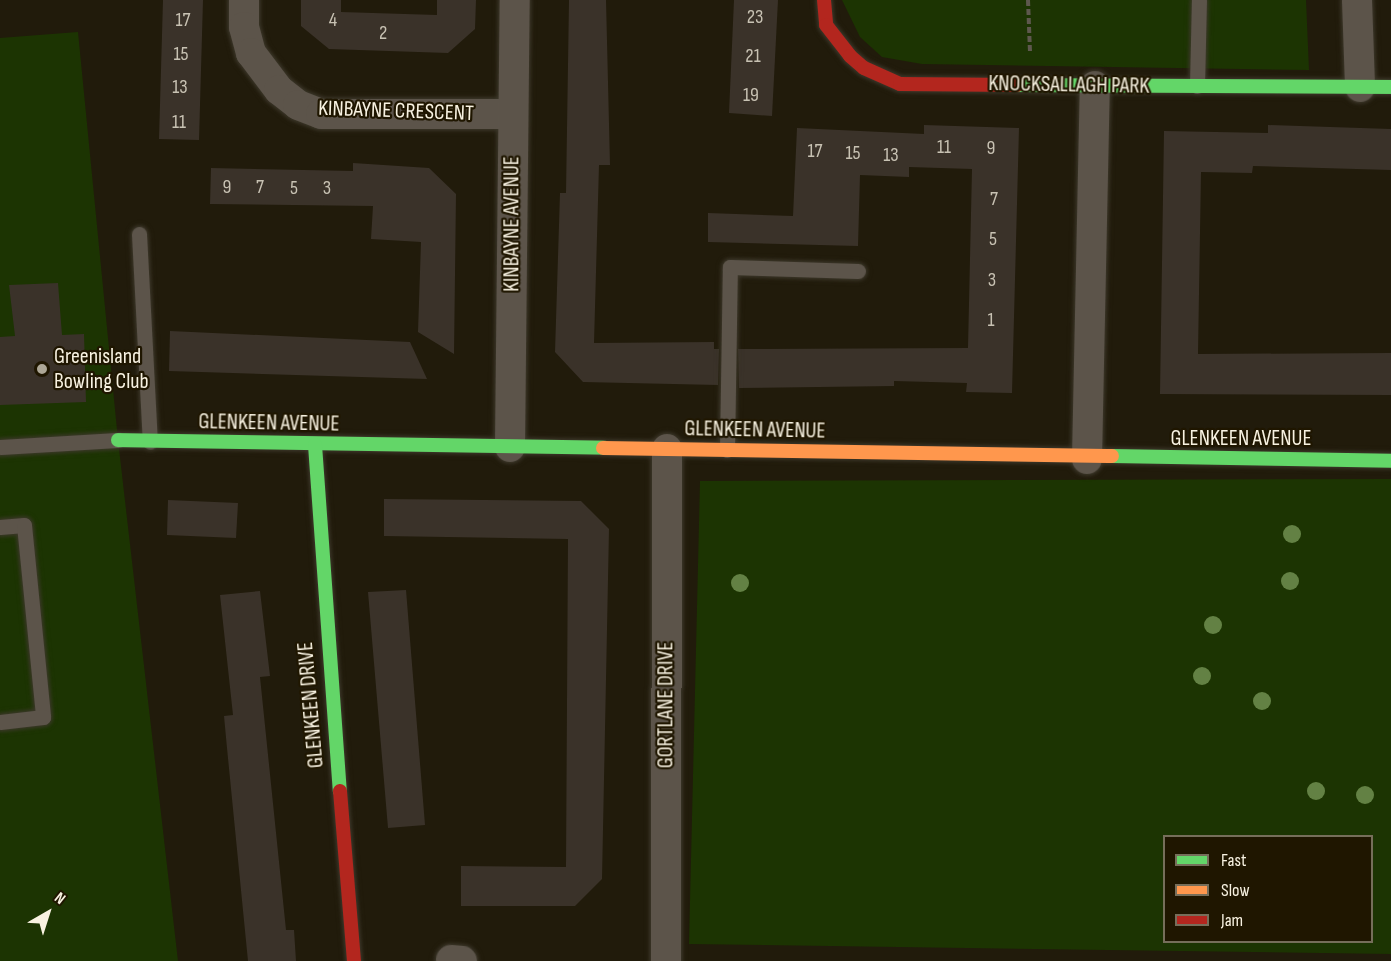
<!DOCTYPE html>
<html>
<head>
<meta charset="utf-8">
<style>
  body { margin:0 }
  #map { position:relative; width:1391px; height:961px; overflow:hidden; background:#211b0b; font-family:"Sofia Sans Condensed",sans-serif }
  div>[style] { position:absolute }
  .green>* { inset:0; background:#1c3402 }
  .building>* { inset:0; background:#3a3229 }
  .path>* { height:4px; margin-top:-2px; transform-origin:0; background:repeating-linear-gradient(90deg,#5e584e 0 6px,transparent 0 9px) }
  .roads { filter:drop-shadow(0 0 2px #3d382b) drop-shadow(0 0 2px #3d382b) }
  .lane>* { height:15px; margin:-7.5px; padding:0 7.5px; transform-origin:7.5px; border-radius:7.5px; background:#5c544a }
  .street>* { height:30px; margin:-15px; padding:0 15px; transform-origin:15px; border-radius:15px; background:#5c544a }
  .fast>* { height:14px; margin:-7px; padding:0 7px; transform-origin:7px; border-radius:7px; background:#63d668 }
  .slow>* { height:14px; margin:-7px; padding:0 7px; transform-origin:7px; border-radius:7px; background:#ff974d }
  .jam>* { height:14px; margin:-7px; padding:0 7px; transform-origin:7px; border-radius:7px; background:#b3261e }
  .trees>* { width:18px; height:18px; margin:-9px; border-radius:50%; background:#638144 }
  .dots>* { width:16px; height:16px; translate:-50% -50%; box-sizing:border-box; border:3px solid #1f1600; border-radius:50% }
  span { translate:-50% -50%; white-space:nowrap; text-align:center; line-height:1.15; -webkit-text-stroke:4.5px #1f1600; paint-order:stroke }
  .number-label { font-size:20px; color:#c8c2b3 }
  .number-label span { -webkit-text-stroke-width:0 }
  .street-label { font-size:22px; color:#f8f2e1 }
  .poi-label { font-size:22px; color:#f8f2e1 }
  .left { translate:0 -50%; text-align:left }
  .legend { position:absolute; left:1163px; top:835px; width:210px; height:108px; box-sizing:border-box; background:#1f1600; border:2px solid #766e5a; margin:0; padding:8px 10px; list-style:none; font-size:18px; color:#f8f2e1 }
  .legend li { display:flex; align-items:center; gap:12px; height:30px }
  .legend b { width:30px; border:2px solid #766e5a }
  .north { position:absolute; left:18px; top:883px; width:60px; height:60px; -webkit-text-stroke:4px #1f1600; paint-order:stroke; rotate:39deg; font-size:16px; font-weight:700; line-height:24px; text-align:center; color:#f8f2e1 }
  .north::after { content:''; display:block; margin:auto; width:21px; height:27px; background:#f8f2e1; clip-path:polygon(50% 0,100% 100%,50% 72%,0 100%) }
</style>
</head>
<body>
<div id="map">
  <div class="green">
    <div style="clip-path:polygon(842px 0,1306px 0,1309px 70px,922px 64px,882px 57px,860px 37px)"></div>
    <div style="clip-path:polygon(78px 32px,118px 440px,178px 961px,0 961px,0 38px)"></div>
    <div style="clip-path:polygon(evenodd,1391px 479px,1391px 954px,689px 944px,700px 481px,1391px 479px,1164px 836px,1372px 836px,1372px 942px,1164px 942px,1164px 836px)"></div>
  </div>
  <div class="building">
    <div style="clip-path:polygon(163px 0,203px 0,199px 140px,159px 139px)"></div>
    <div style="clip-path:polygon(301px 0,341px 0,341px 12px,437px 15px,437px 0,476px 0,475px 29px,448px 53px,329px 49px,301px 26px)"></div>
    <div style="clip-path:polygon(569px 0,606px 0,610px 165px,599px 165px,594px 343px,714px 342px,714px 349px,719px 349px,718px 385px,583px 382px,555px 352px,560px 193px,566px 193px)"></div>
    <div style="clip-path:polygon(734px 0,778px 0,772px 116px,729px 113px)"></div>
    <div style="clip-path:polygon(924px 125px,1019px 128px,1012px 393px,966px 392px,967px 383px,894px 381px,894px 386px,739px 388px,738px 349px,968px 348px,972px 169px,909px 167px,909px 177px,860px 175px,858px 246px,708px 242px,708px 213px,793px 216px,797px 128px,924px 134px)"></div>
    <div style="clip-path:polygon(1268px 125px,1391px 129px,1391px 170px,1253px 166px,1252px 173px,1201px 172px,1198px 354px,1391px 353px,1391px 395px,1160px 394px,1164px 131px,1268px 133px)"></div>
    <div style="clip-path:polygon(353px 163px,429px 168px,456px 194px,454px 354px,418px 332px,421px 242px,371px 239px,373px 206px,210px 204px,211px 168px,353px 171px)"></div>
    <div style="clip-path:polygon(58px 283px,62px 335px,84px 334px,86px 402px,0 405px,0 337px,15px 336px,9px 285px)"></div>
    <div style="clip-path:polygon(170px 331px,410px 342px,427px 379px,169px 371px)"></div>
    <div style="clip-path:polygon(384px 499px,581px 501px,609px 529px,602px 879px,575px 906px,461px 906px,461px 866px,566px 867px,568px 539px,384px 536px)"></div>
    <div style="clip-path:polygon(168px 500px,238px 503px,236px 538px,167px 535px)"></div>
    <div style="clip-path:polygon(406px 590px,425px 825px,388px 828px,368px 592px)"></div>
    <div style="clip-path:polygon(260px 591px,270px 676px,260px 677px,286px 930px,294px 930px,296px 961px,248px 961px,227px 748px,224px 716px,233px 715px,220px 595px)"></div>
  </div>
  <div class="path">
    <div style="left:1028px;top:0;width:53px;rotate:87.8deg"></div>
  </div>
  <div class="roads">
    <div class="lane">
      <div style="left:1197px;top:86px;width:86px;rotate:-88.7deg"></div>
      <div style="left:139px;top:234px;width:208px;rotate:87deg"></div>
      <div style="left:0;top:447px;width:118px;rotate:-3.4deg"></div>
      <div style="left:727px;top:450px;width:183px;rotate:-89.1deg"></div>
      <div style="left:730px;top:267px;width:128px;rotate:1.8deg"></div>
      <div style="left:0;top:527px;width:24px;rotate:-5deg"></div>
      <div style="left:24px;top:525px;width:193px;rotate:84.3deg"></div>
      <div style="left:43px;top:717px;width:43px;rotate:173.4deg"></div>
    </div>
    <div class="street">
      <div style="left:244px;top:0;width:27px;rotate:90deg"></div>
      <div style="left:244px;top:27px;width:27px;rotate:75deg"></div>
      <div style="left:251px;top:53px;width:46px;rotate:52.9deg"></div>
      <div style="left:279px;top:90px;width:24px;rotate:38deg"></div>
      <div style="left:298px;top:105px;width:25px;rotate:21deg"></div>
      <div style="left:321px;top:114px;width:191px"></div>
      <div style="left:1357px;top:0;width:87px;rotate:88deg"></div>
      <div style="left:510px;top:447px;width:447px;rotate:-89.4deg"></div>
      <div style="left:1087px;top:459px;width:373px;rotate:-88.8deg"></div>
      <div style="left:451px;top:960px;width:11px;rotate:5deg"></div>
      <div style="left:666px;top:961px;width:512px;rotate:-89.89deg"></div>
    </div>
    <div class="fast">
      <div style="left:1017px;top:85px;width:374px;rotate:0.3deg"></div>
      <div style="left:118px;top:440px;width:485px;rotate:0.9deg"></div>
      <div style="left:315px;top:445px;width:347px;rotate:85.9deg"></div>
      <div style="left:1112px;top:456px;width:279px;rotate:1deg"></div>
    </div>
    <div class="slow">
      <div style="left:603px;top:448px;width:509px;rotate:0.9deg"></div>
    </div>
    <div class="jam">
      <div style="left:824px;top:0;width:25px;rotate:85deg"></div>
      <div style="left:826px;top:25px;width:39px;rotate:52deg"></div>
      <div style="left:850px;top:56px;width:18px;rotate:41deg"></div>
      <div style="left:864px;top:68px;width:39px;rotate:24deg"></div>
      <div style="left:900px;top:84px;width:117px;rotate:0.5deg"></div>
      <div style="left:340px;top:791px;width:171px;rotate:85.3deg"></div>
    </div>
  </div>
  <div class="trees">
    <div style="left:1292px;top:534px"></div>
    <div style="left:1290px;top:581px"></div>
    <div style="left:740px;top:583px"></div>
    <div style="left:1213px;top:625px"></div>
    <div style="left:1202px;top:676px"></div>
    <div style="left:1262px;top:701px"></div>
    <div style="left:1316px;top:791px"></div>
    <div style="left:1365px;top:795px"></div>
  </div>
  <div class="dots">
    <div style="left:42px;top:369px;background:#ada796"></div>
  </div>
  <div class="number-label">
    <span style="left:755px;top:17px">23</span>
    <span style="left:183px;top:20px">17</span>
    <span style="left:333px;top:20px">4</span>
    <span style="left:383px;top:33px">2</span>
    <span style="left:181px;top:54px">15</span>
    <span style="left:753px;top:56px">21</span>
    <span style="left:180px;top:87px">13</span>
    <span style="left:751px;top:95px">19</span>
    <span style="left:179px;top:122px">11</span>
    <span style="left:944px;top:147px">11</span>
    <span style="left:991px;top:148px">9</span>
    <span style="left:815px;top:151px">17</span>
    <span style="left:853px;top:153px">15</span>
    <span style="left:891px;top:155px">13</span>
    <span style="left:227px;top:187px">9</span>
    <span style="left:260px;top:187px">7</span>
    <span style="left:294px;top:188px">5</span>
    <span style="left:327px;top:188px">3</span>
    <span style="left:994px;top:199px">7</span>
    <span style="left:993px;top:239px">5</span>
    <span style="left:992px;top:280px">3</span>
    <span style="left:991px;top:320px">1</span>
  </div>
  <div class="street-label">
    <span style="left:1069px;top:85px;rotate:1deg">KNOCKSALLAGH PARK</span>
    <span style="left:396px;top:111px;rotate:2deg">KINBAYNE CRESCENT</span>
    <span style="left:512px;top:224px;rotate:-90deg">KINBAYNE AVENUE</span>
    <span style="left:269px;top:423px;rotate:1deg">GLENKEEN AVENUE</span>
    <span style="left:755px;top:430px;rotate:1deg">GLENKEEN AVENUE</span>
    <span style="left:1241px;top:439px">GLENKEEN AVENUE</span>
    <span style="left:311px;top:705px;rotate:-95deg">GLENKEEN DRIVE</span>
    <span style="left:666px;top:705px;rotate:-90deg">GORTLANE DRIVE</span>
  </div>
  <div class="poi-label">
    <span class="left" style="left:54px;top:369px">Greenisland<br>Bowling Club</span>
  </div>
  <ul class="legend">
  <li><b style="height:8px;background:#63d668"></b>Fast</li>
  <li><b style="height:8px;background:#ff974d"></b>Slow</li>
  <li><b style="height:8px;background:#b3261e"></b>Jam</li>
  </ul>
  <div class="north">N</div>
</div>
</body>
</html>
